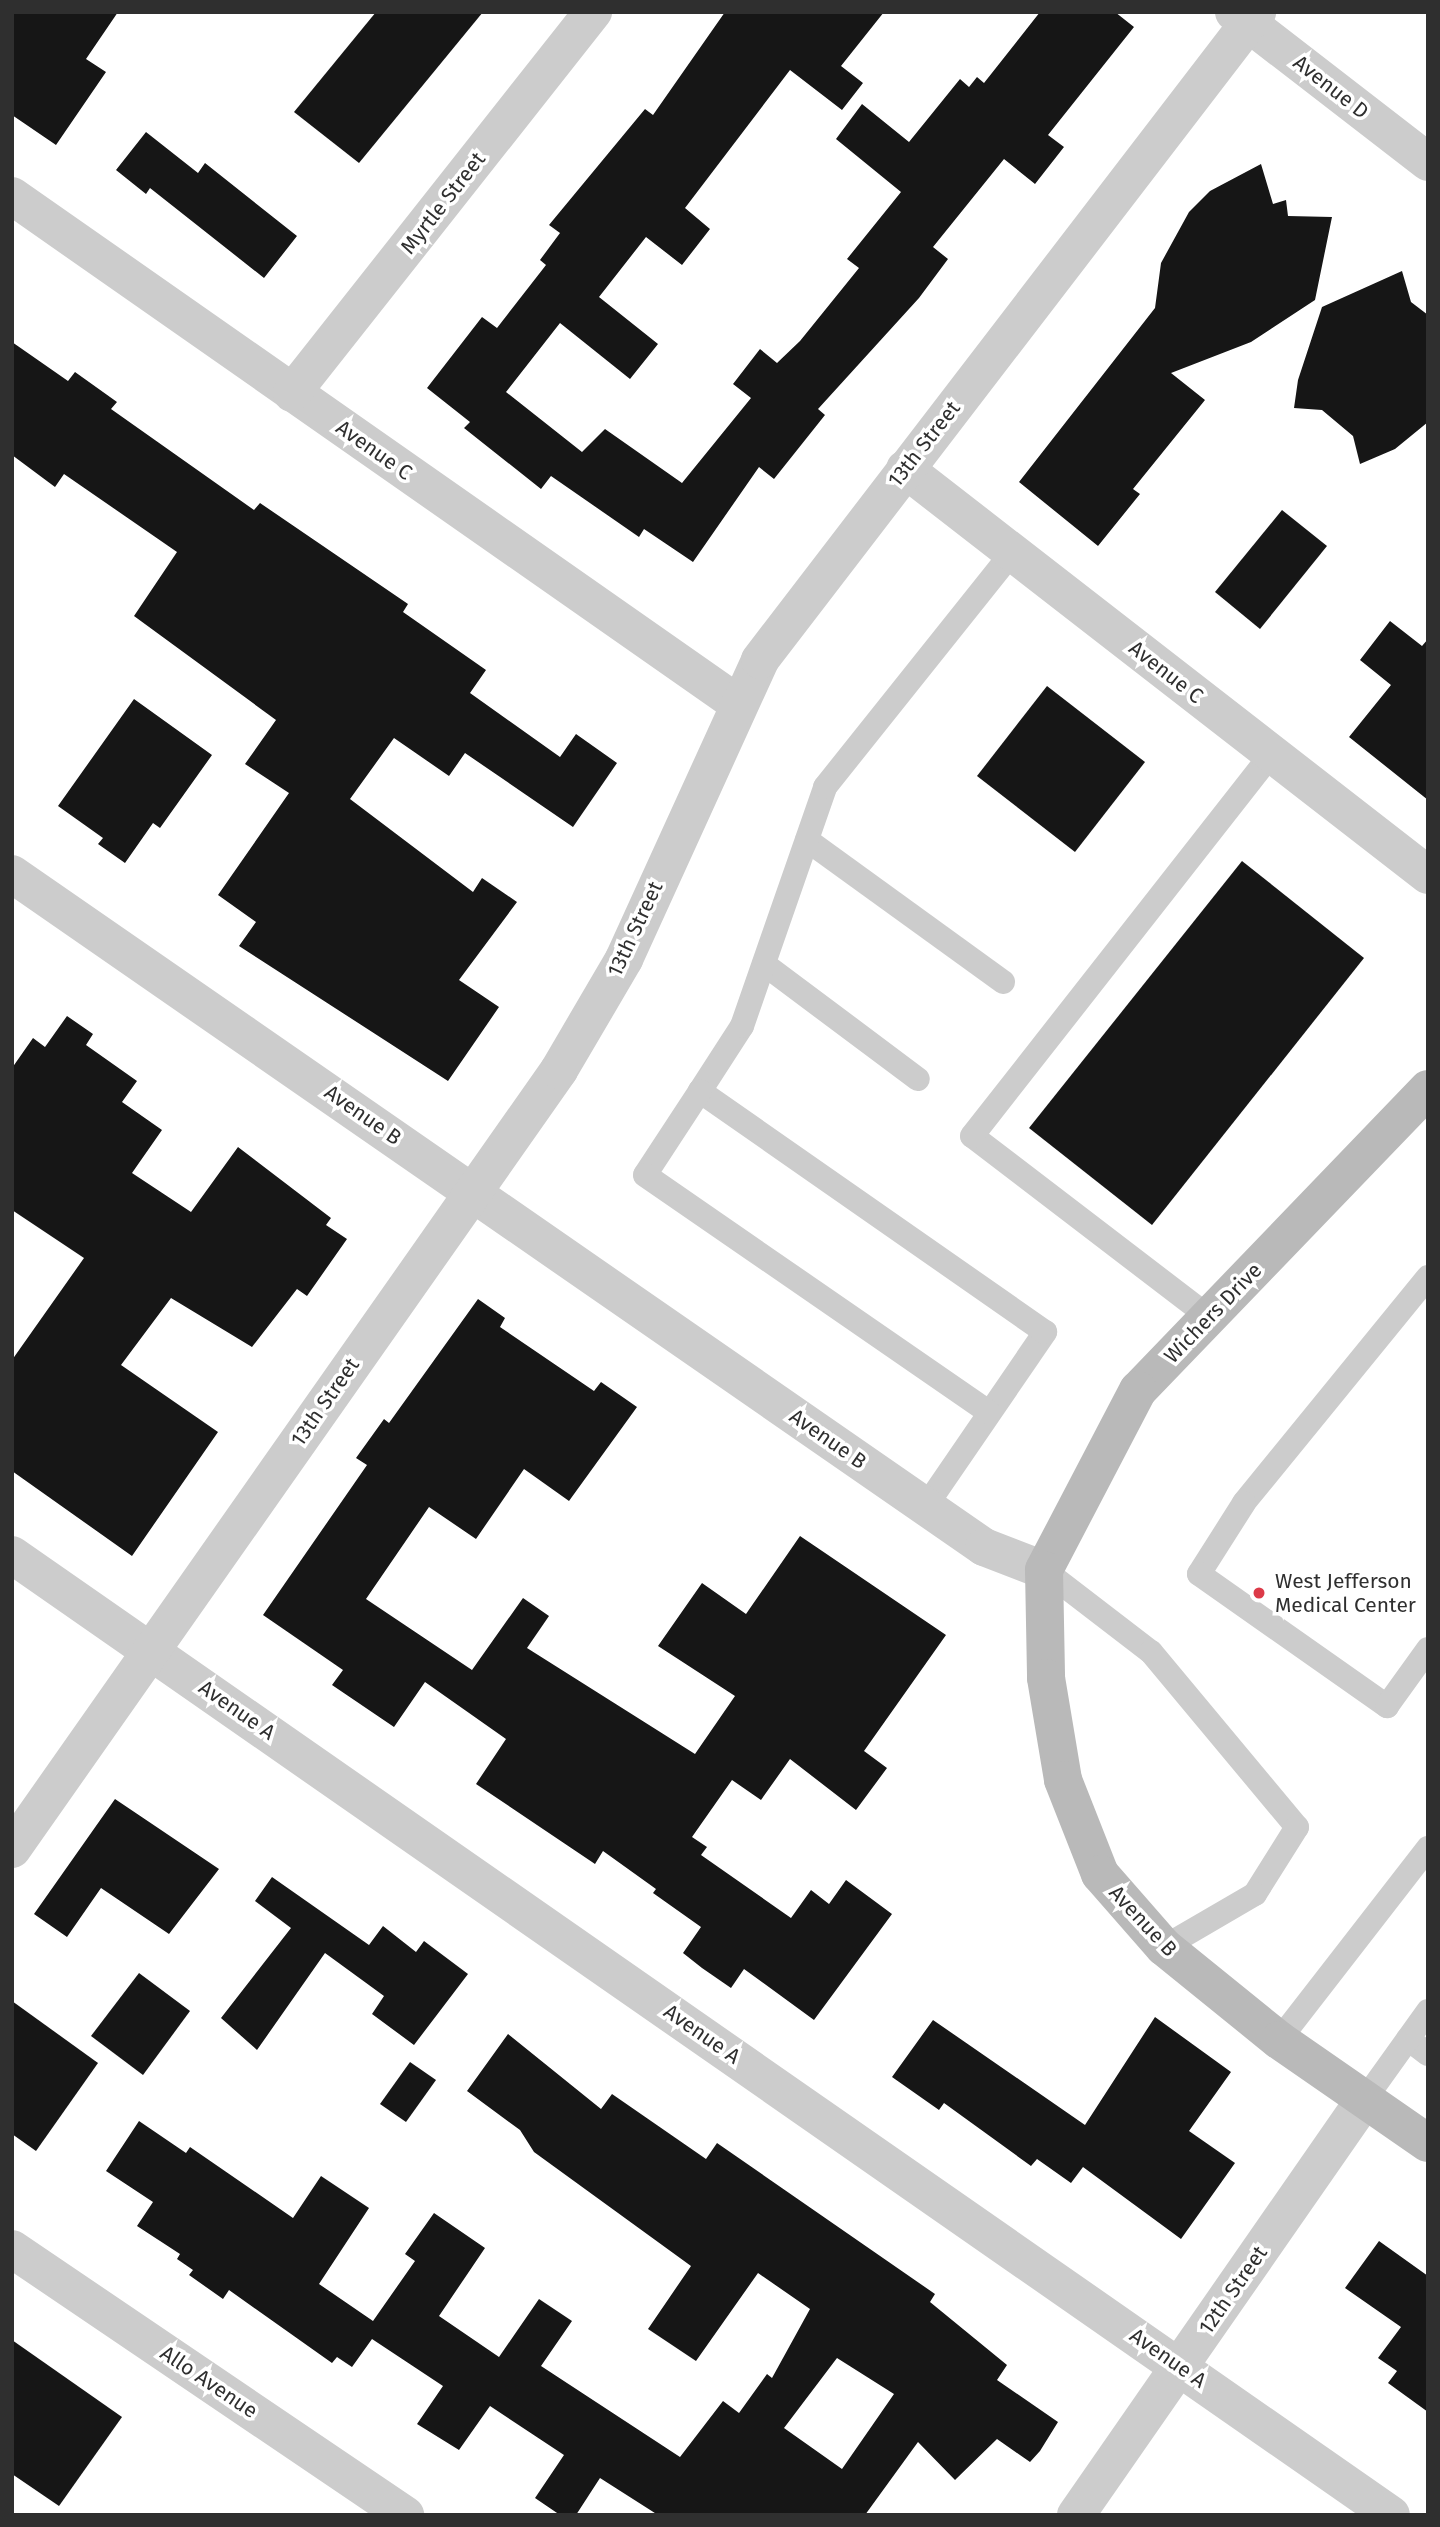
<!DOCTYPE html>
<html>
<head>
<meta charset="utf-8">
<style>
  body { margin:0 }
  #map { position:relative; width:1440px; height:2527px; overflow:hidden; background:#fff; font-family:"Fira Sans",sans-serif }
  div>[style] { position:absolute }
  .building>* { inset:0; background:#161616 }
  .lane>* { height:24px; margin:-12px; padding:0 12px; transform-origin:12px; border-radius:12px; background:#ccc }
  .street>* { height:38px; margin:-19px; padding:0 19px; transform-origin:19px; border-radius:19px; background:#ccc }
  .secondary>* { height:38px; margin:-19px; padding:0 19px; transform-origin:19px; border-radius:19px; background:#b9b9b9 }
  .dots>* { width:19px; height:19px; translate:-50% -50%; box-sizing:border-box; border:4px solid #fff; border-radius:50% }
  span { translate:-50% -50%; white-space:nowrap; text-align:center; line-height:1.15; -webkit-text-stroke:7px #fff; paint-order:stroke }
  .street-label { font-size:21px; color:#2f2f2f }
  .poi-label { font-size:21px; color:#2f2f2f }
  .left { translate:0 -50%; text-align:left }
  .frame { position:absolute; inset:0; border:14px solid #2f2f2f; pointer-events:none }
</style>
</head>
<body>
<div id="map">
  <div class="building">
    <div style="clip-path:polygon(12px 12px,118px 12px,86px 59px,106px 72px,56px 145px,12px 115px)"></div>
    <div style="clip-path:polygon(376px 12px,483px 12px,359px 163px,294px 112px)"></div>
    <div style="clip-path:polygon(725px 12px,884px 12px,841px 66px,863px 83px,842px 110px,790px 70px,685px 208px,710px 229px,682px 265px,646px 237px,599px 297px,658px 344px,630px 379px,560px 323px,506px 392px,582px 452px,605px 429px,682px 483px,751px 398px,733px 384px,760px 349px,777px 363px,800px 341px,859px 268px,847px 259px,901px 192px,836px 139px,862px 104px,909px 142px,960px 79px,969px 87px,977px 77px,984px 83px,1040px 12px,1115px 12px,1134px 27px,1048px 135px,1064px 147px,1035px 184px,1004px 159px,933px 247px,948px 259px,919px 298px,818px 409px,825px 415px,774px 479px,759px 467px,693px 562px,644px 529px,639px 537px,551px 476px,541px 489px,464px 428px,470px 422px,427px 388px,482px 317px,497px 328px,546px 265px,540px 260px,560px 233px,549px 225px,645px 109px,653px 115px)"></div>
    <div style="clip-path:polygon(146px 132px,198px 173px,205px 163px,297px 236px,264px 278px,150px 188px,146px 194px,116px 170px)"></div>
    <div style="clip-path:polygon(1261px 164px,1273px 204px,1286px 200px,1288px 216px,1332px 217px,1315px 300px,1251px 342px,1171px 373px,1205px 400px,1133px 489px,1140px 494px,1098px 546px,1019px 482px,1155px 308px,1161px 263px,1189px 212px,1210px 191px)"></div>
    <div style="clip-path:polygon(1402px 271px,1411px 302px,1428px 315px,1428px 422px,1395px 449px,1360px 464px,1353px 436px,1322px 410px,1294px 408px,1298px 380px,1322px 307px)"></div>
    <div style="clip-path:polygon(12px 342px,68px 381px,75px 372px,117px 402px,111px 409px,254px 510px,260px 503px,408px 604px,403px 612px,486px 670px,470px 693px,560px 757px,576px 734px,617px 763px,573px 827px,465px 753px,449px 776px,394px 738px,350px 799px,473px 892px,482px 878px,517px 902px,459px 980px,499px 1007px,448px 1081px,239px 946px,256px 922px,218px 895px,289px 793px,245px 764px,276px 720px,134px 616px,177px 552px,64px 474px,55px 487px,12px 455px)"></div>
    <div style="clip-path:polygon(1282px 510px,1327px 546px,1260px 629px,1215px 592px)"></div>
    <div style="clip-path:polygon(1390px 621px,1422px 646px,1428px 639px,1428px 800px,1349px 737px,1391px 685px,1360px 660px)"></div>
    <div style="clip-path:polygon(1047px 686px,1145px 762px,1075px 852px,977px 776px)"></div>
    <div style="clip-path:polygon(134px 699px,212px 755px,160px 828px,153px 823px,125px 863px,98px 844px,103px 838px,58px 806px)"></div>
    <div style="clip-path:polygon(1242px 861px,1364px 958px,1152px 1225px,1029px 1128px)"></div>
    <div style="clip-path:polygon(67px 1016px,93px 1034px,86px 1045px,137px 1081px,122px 1102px,162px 1130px,132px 1173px,191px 1212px,238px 1147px,331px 1218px,326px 1225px,347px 1239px,307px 1296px,297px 1289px,252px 1347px,171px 1298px,121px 1365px,218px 1432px,132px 1556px,12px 1471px,12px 1360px,84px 1258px,12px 1210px,12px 1068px,33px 1038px,45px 1047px)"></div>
    <div style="clip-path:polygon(478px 1299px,505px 1318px,500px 1327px,594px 1391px,601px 1382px,637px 1407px,569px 1501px,524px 1469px,476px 1539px,429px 1507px,366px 1599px,472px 1670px,523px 1598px,549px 1616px,527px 1648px,695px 1754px,735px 1696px,658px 1646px,702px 1583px,746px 1614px,800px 1536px,946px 1635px,864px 1751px,887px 1768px,856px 1810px,790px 1759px,761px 1800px,732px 1780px,692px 1837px,707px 1847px,701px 1855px,791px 1918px,811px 1890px,829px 1904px,846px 1880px,892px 1914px,814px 2020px,744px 1969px,731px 1988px,702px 1968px,683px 1953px,701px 1927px,653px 1893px,656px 1889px,603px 1851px,595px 1864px,476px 1784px,506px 1739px,425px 1682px,394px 1727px,332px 1685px,343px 1670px,263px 1615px,367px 1465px,356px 1458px,384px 1419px,389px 1423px)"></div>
    <div style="clip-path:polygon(115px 1799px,219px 1869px,169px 1934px,101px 1888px,67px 1937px,34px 1914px)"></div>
    <div style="clip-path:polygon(272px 1877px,369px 1945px,383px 1926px,416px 1952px,424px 1941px,468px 1974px,414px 2045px,372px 2014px,384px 1996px,325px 1953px,257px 2050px,221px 2018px,291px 1928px,255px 1901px)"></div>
    <div style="clip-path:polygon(139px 1973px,190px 2011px,143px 2075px,91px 2036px)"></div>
    <div style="clip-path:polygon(12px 2001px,98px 2063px,36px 2151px,12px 2134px)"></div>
    <div style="clip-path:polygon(1155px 2017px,1231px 2072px,1189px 2131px,1235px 2163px,1181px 2239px,1083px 2167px,1071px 2183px,1037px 2159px,1031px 2166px,944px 2103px,939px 2110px,892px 2077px,933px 2020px,1085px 2125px)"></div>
    <div style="clip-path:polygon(evenodd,508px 2034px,601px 2109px,612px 2094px,706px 2159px,717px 2143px,935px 2294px,930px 2302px,1007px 2365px,997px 2380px,1058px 2422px,1040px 2451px,1030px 2462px,997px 2439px,955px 2480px,918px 2442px,865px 2515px,658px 2515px,600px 2478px,576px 2515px,560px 2515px,535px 2498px,564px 2455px,490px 2406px,459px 2450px,417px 2424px,443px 2386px,372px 2339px,352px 2367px,337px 2357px,332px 2363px,229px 2290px,223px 2299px,189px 2275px,193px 2270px,177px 2259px,180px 2254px,137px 2226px,153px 2202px,106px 2171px,139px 2121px,186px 2153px,190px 2147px,293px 2218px,321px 2176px,369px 2208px,319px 2284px,373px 2321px,415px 2261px,405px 2254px,434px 2213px,485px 2248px,439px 2316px,499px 2357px,539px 2299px,572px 2321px,541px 2366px,680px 2457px,723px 2401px,739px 2413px,767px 2374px,772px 2378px,810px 2309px,758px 2273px,696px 2361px,648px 2329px,691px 2266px,534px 2152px,520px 2130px,467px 2091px,508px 2034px,837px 2358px,894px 2394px,842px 2469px,784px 2428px,837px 2358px)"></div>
    <div style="clip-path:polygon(410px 2062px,436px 2080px,406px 2122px,380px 2104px)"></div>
    <div style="clip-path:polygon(1379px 2241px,1428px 2276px,1428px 2412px,1388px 2383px,1397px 2371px,1378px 2358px,1401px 2327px,1345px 2288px)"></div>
    <div style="clip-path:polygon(12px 2340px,122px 2417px,59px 2506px,12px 2474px)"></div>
  </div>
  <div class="lane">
    <div style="left:807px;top:840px;width:242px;rotate:35.9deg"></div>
    <div style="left:764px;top:964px;width:192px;rotate:36.8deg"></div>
    <div style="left:700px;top:1091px;width:77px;rotate:-57.1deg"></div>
    <div style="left:742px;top:1026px;width:253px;rotate:-70.8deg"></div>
    <div style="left:825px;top:787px;width:300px;rotate:-51.4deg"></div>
    <div style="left:1428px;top:1277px;width:291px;rotate:129.2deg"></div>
    <div style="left:1244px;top:1503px;width:84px;rotate:122.4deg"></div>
    <div style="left:1199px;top:1574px;width:230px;rotate:35.1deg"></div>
    <div style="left:1387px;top:1706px;width:70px;rotate:-54.3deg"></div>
    <div style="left:1209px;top:1317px;width:298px;rotate:-142.6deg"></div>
    <div style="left:972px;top:1136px;width:487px;rotate:-51.9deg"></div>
    <div style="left:926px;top:1506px;width:211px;rotate:-55.6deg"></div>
    <div style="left:1045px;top:1332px;width:421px;rotate:-145.1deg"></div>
    <div style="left:700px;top:1091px;width:100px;rotate:123.2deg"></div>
    <div style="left:645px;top:1175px;width:418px;rotate:34.6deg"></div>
    <div style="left:1044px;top:1570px;width:135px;rotate:37.5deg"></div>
    <div style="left:1151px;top:1652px;width:228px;rotate:50.2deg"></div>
    <div style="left:1297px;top:1827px;width:79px;rotate:122.1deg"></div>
    <div style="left:1255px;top:1894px;width:105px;rotate:149.8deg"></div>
    <div style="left:1408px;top:2039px;width:25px;rotate:37deg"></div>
    <div style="left:1279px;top:2040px;width:243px;rotate:-52.2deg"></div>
    <div style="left:1365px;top:2099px;width:108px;rotate:-54.4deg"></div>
  </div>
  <div class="street">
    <div style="left:1234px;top:12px;width:245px;rotate:37.7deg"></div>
    <div style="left:12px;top:196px;width:885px;rotate:34.97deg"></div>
    <div style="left:292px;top:393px;width:486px;rotate:-51.7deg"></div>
    <div style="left:905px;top:469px;width:662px;rotate:37.82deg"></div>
    <div style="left:12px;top:874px;width:1182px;rotate:34.7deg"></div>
    <div style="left:984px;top:1547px;width:64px;rotate:21deg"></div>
    <div style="left:12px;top:1555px;width:1680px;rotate:34.84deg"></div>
    <div style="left:12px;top:1849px;width:952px;rotate:-54.92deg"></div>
    <div style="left:559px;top:1070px;width:129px;rotate:-59.6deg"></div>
    <div style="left:624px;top:959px;width:328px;rotate:-65.5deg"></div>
    <div style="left:760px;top:660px;width:817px;rotate:-52.51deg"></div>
    <div style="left:12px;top:2249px;width:475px;rotate:34.1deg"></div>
    <div style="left:1076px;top:2515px;width:507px;rotate:-55.21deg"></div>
  </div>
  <div class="secondary">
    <div style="left:1428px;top:1089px;width:418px;rotate:133.9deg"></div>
    <div style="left:1138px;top:1390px;width:203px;rotate:117.6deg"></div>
    <div style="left:1044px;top:1570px;width:108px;rotate:88.9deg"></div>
    <div style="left:1046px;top:1678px;width:103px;rotate:80.5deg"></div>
    <div style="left:1063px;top:1780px;width:101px;rotate:68.5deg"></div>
    <div style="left:1100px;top:1874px;width:97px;rotate:48.8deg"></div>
    <div style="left:1164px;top:1947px;width:148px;rotate:39deg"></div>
    <div style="left:1279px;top:2040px;width:181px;rotate:34.7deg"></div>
  </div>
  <div class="dots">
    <div style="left:1259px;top:1593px;background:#dc3a48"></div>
  </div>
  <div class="street-label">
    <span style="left:1331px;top:87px;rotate:38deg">Avenue D</span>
    <span style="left:443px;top:203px;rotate:-52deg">Myrtle Street</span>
    <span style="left:924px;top:444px;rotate:-52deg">13th Street</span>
    <span style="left:374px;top:450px;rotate:35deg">Avenue C</span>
    <span style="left:1166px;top:672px;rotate:38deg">Avenue C</span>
    <span style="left:635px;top:929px;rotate:-65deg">13th Street</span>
    <span style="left:363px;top:1115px;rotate:35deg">Avenue B</span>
    <span style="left:1213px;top:1313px;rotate:-46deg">Wichers Drive</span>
    <span style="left:325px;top:1402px;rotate:-55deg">13th Street</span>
    <span style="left:828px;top:1439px;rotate:35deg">Avenue B</span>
    <span style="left:237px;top:1710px;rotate:35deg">Avenue A</span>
    <span style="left:1143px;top:1921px;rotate:47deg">Avenue B</span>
    <span style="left:702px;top:2034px;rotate:35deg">Avenue A</span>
    <span style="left:1233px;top:2290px;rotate:-55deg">12th Street</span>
    <span style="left:1168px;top:2358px;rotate:35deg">Avenue A</span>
    <span style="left:209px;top:2382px;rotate:34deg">Allo Avenue</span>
  </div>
  <div class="poi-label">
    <span class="left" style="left:1275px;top:1593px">West Jefferson<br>Medical Center</span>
  </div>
  <div class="frame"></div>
</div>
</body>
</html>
